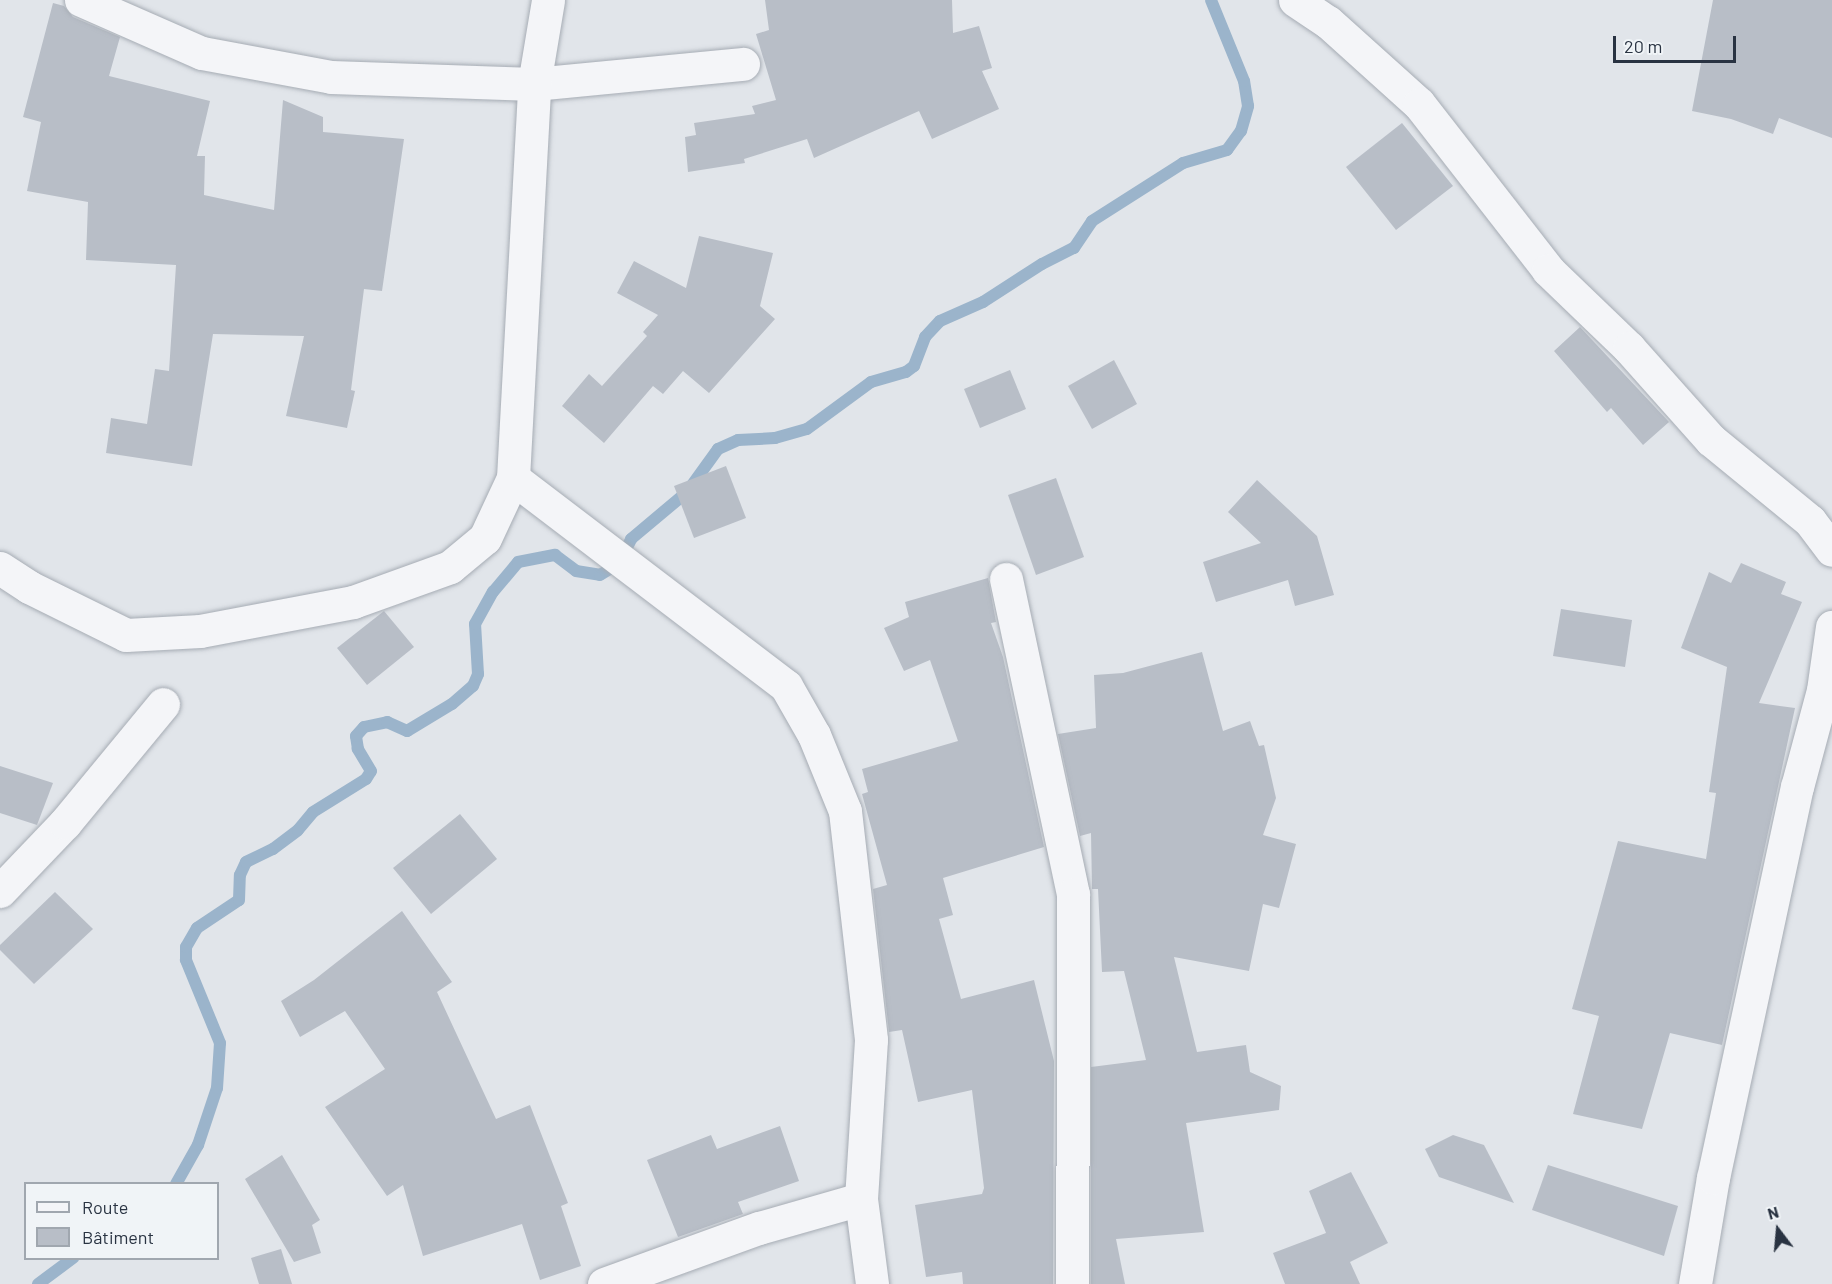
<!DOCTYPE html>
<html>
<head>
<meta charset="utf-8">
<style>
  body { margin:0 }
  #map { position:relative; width:1832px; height:1284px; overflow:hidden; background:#e1e5ea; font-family:Barlow,sans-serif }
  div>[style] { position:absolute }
  .stream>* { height:12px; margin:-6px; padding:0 6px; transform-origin:6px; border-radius:6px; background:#9bb4cb }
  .building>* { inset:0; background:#b8bec7 }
  .roads { filter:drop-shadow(0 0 2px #a6acb4) drop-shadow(0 0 2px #a6acb4) }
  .street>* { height:33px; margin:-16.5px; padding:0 16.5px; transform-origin:16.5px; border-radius:16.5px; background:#f4f5f8 }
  span { translate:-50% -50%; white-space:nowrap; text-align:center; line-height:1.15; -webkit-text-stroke:5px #f0f4f7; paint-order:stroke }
  .legend { position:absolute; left:24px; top:1182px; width:195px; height:78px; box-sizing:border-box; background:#f0f4f7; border:2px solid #a0a7af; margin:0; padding:8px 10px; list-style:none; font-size:18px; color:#293342 }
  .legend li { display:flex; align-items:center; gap:12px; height:30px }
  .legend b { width:30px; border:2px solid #a0a7af }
  .north { position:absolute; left:1748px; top:1200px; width:60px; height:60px; -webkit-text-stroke:4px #f0f4f7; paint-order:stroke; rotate:344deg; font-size:16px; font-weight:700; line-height:24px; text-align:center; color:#293342 }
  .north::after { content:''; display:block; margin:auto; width:21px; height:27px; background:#293342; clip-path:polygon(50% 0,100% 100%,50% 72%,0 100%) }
  .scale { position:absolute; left:1613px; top:36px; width:123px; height:27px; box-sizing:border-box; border:3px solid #293342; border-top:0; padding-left:8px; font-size:18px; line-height:21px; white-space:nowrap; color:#293342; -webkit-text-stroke:4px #f0f4f7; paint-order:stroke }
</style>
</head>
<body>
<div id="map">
  <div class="stream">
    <div style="left:176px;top:1184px;width:45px;rotate:-60.6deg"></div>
    <div style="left:198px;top:1145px;width:60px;rotate:-71.6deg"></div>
    <div style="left:217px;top:1088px;width:45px;rotate:-86.2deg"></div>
    <div style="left:220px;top:1043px;width:90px;rotate:-112.3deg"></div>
    <div style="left:186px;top:960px;width:13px;rotate:-90deg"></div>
    <div style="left:186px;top:947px;width:22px;rotate:-60deg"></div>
    <div style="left:197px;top:928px;width:50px;rotate:-33.7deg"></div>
    <div style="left:239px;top:900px;width:25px;rotate:-88deg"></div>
    <div style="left:240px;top:875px;width:14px;rotate:-65deg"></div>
    <div style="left:246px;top:862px;width:30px;rotate:-26deg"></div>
    <div style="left:273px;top:849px;width:31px;rotate:-37deg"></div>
    <div style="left:298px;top:830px;width:23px;rotate:-50deg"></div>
    <div style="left:313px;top:812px;width:62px;rotate:-31.9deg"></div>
    <div style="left:366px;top:779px;width:9px;rotate:-58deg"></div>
    <div style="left:371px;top:771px;width:26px;rotate:-121deg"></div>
    <div style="left:358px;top:749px;width:13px;rotate:-99deg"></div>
    <div style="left:356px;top:736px;width:12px;rotate:-48deg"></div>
    <div style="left:364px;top:727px;width:24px;rotate:-12deg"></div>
    <div style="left:387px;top:722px;width:22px;rotate:24deg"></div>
    <div style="left:407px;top:731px;width:52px;rotate:-31deg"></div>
    <div style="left:452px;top:704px;width:28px;rotate:-41deg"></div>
    <div style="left:473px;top:686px;width:13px;rotate:-67deg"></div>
    <div style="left:478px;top:674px;width:50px;rotate:-93.4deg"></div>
    <div style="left:475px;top:624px;width:37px;rotate:-61deg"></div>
    <div style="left:493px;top:592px;width:39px;rotate:-50deg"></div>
    <div style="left:518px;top:562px;width:38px;rotate:-11deg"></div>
    <div style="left:555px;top:555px;width:26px;rotate:37deg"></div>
    <div style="left:576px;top:571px;width:24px;rotate:9deg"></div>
    <div style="left:600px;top:575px;width:22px;rotate:-32deg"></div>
    <div style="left:619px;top:563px;width:27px;rotate:-63deg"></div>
    <div style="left:631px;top:539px;width:73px;rotate:-40deg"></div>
    <div style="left:687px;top:492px;width:53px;rotate:-54.2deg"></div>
    <div style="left:718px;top:449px;width:22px;rotate:-24deg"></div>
    <div style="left:738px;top:440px;width:37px;rotate:-3deg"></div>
    <div style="left:775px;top:438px;width:33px;rotate:-16deg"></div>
    <div style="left:807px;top:429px;width:79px;rotate:-36.3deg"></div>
    <div style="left:871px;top:382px;width:36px;rotate:-16deg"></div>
    <div style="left:906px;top:372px;width:10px;rotate:-37deg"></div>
    <div style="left:914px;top:366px;width:31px;rotate:-69deg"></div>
    <div style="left:925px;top:337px;width:22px;rotate:-47deg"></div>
    <div style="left:940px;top:321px;width:47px;rotate:-23.8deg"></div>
    <div style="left:983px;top:302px;width:70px;rotate:-32.8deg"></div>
    <div style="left:1042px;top:264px;width:36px;rotate:-27deg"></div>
    <div style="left:1074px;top:248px;width:32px;rotate:-56deg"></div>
    <div style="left:1092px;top:221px;width:108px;rotate:-32.5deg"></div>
    <div style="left:1183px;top:163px;width:46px;rotate:-16.5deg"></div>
    <div style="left:1227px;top:150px;width:24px;rotate:-54deg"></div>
    <div style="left:1241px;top:131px;width:26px;rotate:-74deg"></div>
    <div style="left:1248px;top:106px;width:25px;rotate:-99deg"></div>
    <div style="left:1244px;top:81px;width:87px;rotate:-112.2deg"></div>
    <div style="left:38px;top:1284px;width:44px;rotate:-36.6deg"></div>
  </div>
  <div class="building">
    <div style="clip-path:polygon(765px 0,952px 0,953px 33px,979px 26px,992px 68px,982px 71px,999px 109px,932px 139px,919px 111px,814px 158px,807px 139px,744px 159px,745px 163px,688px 172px,685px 137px,696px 135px,694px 123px,755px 114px,752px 106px,776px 100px,756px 34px,769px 30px)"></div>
    <div style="clip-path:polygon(1713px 0,1832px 0,1832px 138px,1779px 118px,1773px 134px,1731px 119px,1692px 111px)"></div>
    <div style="clip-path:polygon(53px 3px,64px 6px,73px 17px,120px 37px,109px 76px,210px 101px,197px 156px,205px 156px,204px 195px,274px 210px,283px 100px,323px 117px,323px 132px,404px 139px,382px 291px,364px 289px,351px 390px,355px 391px,347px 428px,286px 416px,304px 336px,213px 334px,192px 466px,106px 453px,111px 418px,147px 424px,155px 369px,169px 371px,176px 265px,86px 260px,88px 202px,27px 191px,41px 122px,23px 117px)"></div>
    <div style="clip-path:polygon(1402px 123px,1453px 186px,1396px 230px,1346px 167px)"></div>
    <div style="clip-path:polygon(699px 236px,773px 253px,760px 306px,775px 319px,709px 393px,683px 371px,663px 394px,653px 386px,604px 443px,562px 406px,589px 374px,602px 386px,647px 336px,643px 332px,658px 315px,617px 293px,634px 261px,686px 288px)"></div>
    <div style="clip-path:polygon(1580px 327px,1669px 422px,1643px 445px,1611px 408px,1607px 412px,1554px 351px)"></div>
    <div style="clip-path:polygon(1114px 360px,1137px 404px,1092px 429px,1068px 386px)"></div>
    <div style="clip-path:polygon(1010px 370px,1026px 409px,980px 428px,964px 389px)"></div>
    <div style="clip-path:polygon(726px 466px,746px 518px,694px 538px,674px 486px)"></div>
    <div style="clip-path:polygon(1056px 478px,1084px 557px,1036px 575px,1008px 495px)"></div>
    <div style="clip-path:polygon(1257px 480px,1317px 536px,1334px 595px,1295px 606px,1288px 580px,1216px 602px,1203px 562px,1261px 543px,1228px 512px)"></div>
    <div style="clip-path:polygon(1741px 563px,1786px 582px,1781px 594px,1802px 602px,1759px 703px,1795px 708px,1722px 1045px,1670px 1033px,1642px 1129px,1573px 1114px,1599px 1016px,1572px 1009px,1618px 841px,1706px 859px,1716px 793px,1709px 792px,1727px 667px,1681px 648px,1709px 572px,1731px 583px)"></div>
    <div style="clip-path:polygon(988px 578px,996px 622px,991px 623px,1003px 657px,1044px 847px,943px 878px,953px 915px,939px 919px,961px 999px,1034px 980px,1054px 1061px,1053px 1284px,963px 1284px,962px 1272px,926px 1277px,915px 1205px,982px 1194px,984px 1188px,972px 1090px,918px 1102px,902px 1030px,889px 1032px,873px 889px,887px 885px,862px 794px,868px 792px,862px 769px,958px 741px,930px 660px,904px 671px,884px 628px,909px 617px,905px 602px)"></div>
    <div style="clip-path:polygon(1561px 609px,1632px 620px,1625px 667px,1553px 656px)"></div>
    <div style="clip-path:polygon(384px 611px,414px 647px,367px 685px,337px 648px)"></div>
    <div style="clip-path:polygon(1202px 652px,1223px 731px,1250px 721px,1259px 746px,1264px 745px,1276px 798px,1263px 835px,1296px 844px,1279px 908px,1263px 904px,1249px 971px,1174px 957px,1197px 1052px,1246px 1045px,1250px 1072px,1281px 1086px,1279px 1110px,1186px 1123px,1204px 1232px,1116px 1239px,1125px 1284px,1091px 1284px,1091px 1067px,1146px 1060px,1124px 971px,1102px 972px,1098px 889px,1092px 889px,1091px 833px,1080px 836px,1058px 734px,1096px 728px,1094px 675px,1123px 673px)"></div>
    <div style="clip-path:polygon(0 766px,53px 783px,37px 825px,0 813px)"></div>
    <div style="clip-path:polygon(460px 814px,497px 859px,431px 914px,393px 868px)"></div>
    <div style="clip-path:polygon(55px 892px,93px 929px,34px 984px,0 950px,0 945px)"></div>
    <div style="clip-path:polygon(402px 911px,452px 982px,437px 992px,496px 1119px,530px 1105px,568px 1203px,561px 1206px,581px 1266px,540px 1280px,522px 1224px,423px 1256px,403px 1185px,387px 1196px,325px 1107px,385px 1069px,345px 1011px,300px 1037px,281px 1001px,314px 980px)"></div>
    <div style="clip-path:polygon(780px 1126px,799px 1181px,738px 1202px,743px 1214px,678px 1237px,647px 1160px,711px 1135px,717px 1149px)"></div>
    <div style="clip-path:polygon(1453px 1135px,1484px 1145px,1514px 1203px,1439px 1177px,1425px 1149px)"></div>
    <div style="clip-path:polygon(282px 1155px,320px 1220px,312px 1225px,321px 1253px,294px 1262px,245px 1179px)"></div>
    <div style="clip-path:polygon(1548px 1165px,1678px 1206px,1664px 1256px,1532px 1210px)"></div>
    <div style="clip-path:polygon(1351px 1172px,1388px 1243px,1350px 1262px,1360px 1284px,1285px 1284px,1273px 1253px,1326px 1233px,1309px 1191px)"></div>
    <div style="clip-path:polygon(281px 1249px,292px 1284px,259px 1284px,251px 1258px)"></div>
  </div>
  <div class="roads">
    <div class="street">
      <div style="left:81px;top:0;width:132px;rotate:23.7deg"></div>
      <div style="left:202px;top:53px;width:131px;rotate:10.5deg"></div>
      <div style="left:331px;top:77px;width:203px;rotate:2deg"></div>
      <div style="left:534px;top:84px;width:210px;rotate:-5.5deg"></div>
      <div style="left:1295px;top:0;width:40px;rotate:34deg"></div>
      <div style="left:1328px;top:22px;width:122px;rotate:42deg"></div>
      <div style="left:1419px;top:104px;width:210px;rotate:52.1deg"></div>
      <div style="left:1548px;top:270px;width:112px;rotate:43.9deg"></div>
      <div style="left:1629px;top:348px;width:123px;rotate:48.3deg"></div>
      <div style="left:1711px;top:440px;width:128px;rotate:39.3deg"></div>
      <div style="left:1810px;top:521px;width:36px;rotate:53deg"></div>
      <div style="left:513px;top:478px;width:343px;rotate:37.3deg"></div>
      <div style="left:786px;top:686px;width:56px;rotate:60.3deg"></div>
      <div style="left:814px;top:735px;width:82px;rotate:67.8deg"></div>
      <div style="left:845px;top:811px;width:230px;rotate:83.5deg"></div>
      <div style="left:871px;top:1040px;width:159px;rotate:93.6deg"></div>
      <div style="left:861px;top:1199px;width:86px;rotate:82.6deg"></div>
      <div style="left:0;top:568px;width:35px;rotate:33deg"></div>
      <div style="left:29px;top:587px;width:108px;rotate:26.3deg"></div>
      <div style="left:126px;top:635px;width:74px;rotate:-3.1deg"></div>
      <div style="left:200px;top:631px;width:156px;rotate:-10.7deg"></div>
      <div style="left:353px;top:602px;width:103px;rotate:-19.8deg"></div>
      <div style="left:450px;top:567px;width:45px;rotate:-39.6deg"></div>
      <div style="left:485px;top:538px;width:66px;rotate:-65deg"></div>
      <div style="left:513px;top:478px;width:395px;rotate:-86.9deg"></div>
      <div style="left:534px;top:84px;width:85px;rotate:-80.5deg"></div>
      <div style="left:1006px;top:579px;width:322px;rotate:78deg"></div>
      <div style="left:1073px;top:894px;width:390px;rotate:90.1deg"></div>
      <div style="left:0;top:891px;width:94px;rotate:-46.3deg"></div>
      <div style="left:65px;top:823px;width:154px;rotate:-50.5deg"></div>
      <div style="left:604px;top:1284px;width:165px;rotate:-19.9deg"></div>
      <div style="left:759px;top:1228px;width:106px;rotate:-15.9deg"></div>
      <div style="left:1695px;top:1284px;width:108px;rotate:-80.4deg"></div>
      <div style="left:1713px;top:1178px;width:400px;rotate:-77.9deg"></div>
      <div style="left:1797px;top:787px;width:100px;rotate:-75deg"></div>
      <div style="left:1823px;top:690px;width:64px;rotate:-81.9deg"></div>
    </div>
  </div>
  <ul class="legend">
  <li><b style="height:8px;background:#f4f5f8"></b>Route</li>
  <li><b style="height:16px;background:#b8bec7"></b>Bâtiment</li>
  </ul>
  <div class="north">N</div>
  <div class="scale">20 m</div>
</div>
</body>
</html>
